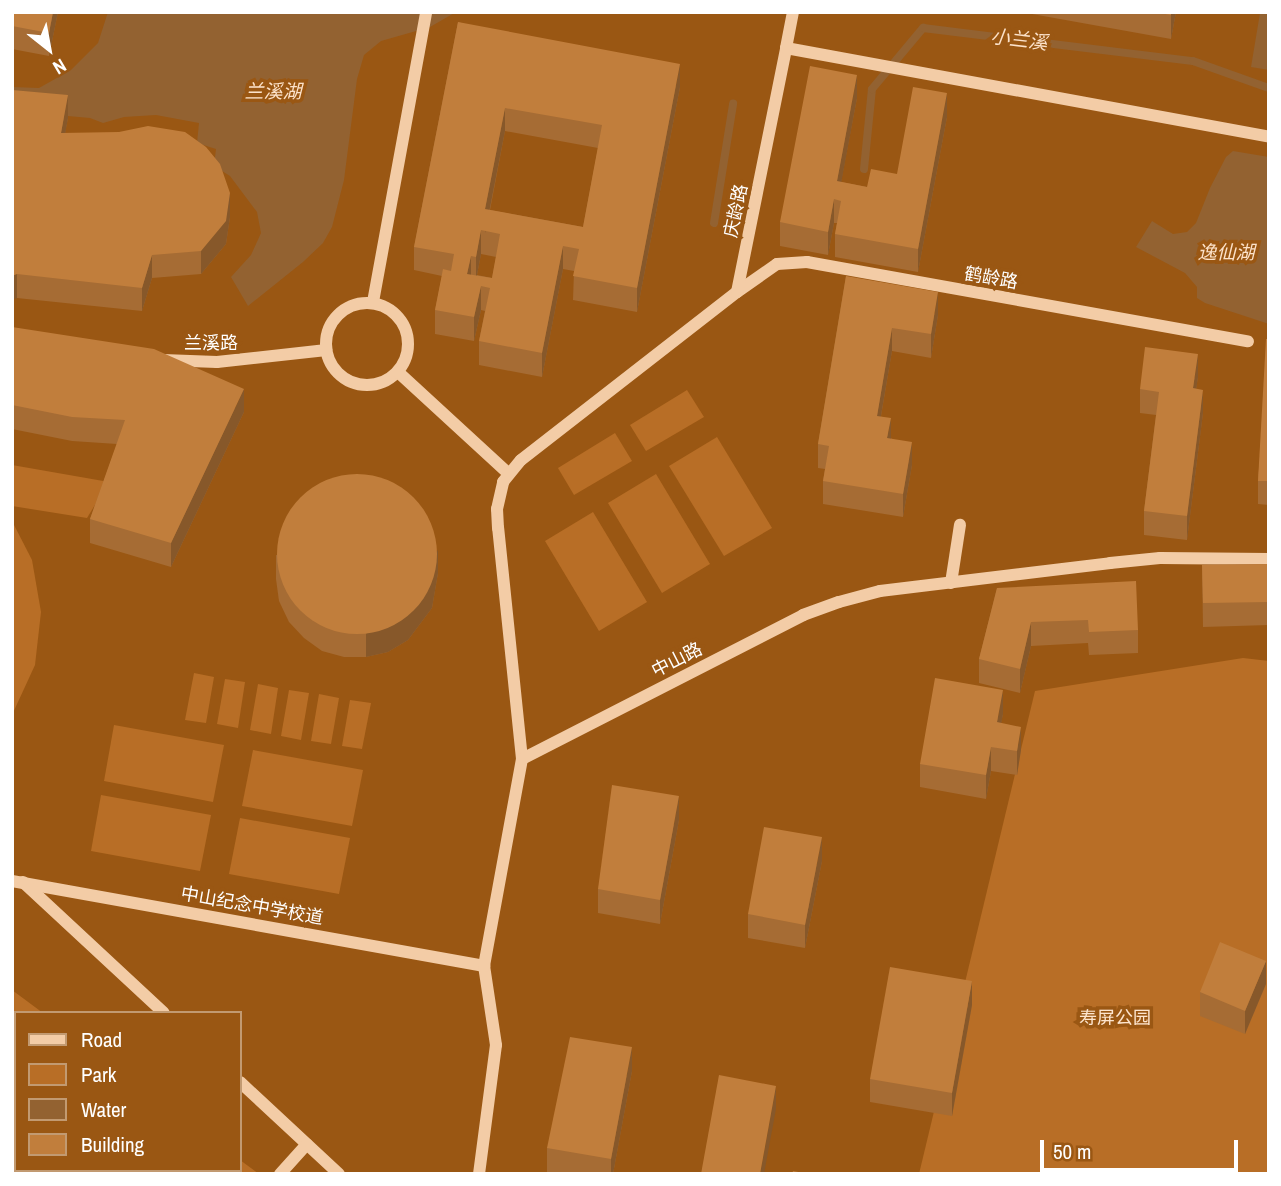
<!DOCTYPE html>
<html>
<head>
<meta charset="utf-8">
<style>
  body { margin:0 }
  #map { position:relative; width:1281px; height:1186px; overflow:hidden; background:#9a5713; font-family:"Archivo Narrow","Noto Sans SC",sans-serif }
  div>[style] { position:absolute }
  .green>* { inset:0; background:#b86e26 }
  .water>* { inset:0; background:#936231 }
  .stream>* { height:8px; margin:-4px; padding:0 4px; transform-origin:4px; border-radius:4px; background:#936231 }
  .minor>* { height:12px; margin:-6px; padding:0 6px; transform-origin:6px; border-radius:6px; background:#f3cca6 }
  .minor>.ring { margin:-6px; padding:0; box-sizing:content-box; background:none; border:12px solid #f3cca6; border-radius:50% }
  .wall>* { inset:0; background:#a66c34 }
  .shaded-wall>* { inset:0; background:#87582a }
  .building>* { inset:0; background:#c17e3c }
  .round { border-radius:50% }
  span { translate:-50% -50%; white-space:nowrap; text-align:center; line-height:1.15; -webkit-text-stroke:7px #9a5713; paint-order:stroke }
  .street-label { font-size:18px; color:#fff }
  .park-label { font-size:18px; color:#fde5ce }
  .water-label { font-size:19px; color:#fce2ca; font-style:italic }
  .frame { position:absolute; inset:0; border:14px solid #fff; pointer-events:none }
  .legend { position:absolute; left:14px; top:1011px; width:228px; height:161px; box-sizing:border-box; background:#9a5713; border:2px solid #c29a71; margin:0; padding:9px 12px; list-style:none; font-size:21px; color:#fff }
  .legend li { display:flex; align-items:center; gap:14px; height:35px }
  .legend b { width:35px; border:2px solid #c29a71 }
  .north { position:absolute; left:14px; top:14px; width:70px; height:70px; -webkit-text-stroke:5px #9a5713; paint-order:stroke; rotate:149deg; font-size:19px; font-weight:700; line-height:28px; text-align:center; color:#fff }
  .north::after { content:''; display:block; margin:auto; width:24px; height:32px; background:#fff; clip-path:polygon(50% 0,100% 100%,50% 72%,0 100%) }
  .scale { position:absolute; left:1040px; top:1140px; width:198px; height:32px; box-sizing:border-box; border:4px solid #fff; border-top:0; padding-left:9px; font-size:21px; line-height:24px; white-space:nowrap; color:#fff; -webkit-text-stroke:5px #9a5713; paint-order:stroke }
</style>
</head>
<body>
<div id="map">
  <div class="green">
    <div style="clip-path:polygon(687px 390px,704px 417px,646px 451px,630px 425px)"></div>
    <div style="clip-path:polygon(615px 433px,632px 461px,574px 495px,558px 468px)"></div>
    <div style="clip-path:polygon(717px 437px,772px 528px,724px 556px,669px 466px)"></div>
    <div style="clip-path:polygon(12px 465px,109px 482px,87px 518px,12px 506px)"></div>
    <div style="clip-path:polygon(656px 474px,710px 564px,662px 593px,608px 503px)"></div>
    <div style="clip-path:polygon(593px 512px,647px 602px,599px 631px,545px 541px)"></div>
    <div style="clip-path:polygon(12px 521px,32px 560px,41px 612px,35px 665px,12px 715px)"></div>
    <div style="clip-path:polygon(1243px 658px,1269px 661px,1269px 1174px,919px 1174px,1035px 691px)"></div>
    <div style="clip-path:polygon(194px 673px,214px 677px,206px 723px,185px 720px)"></div>
    <div style="clip-path:polygon(225px 679px,245px 682px,238px 728px,217px 724px)"></div>
    <div style="clip-path:polygon(258px 684px,278px 688px,271px 734px,250px 730px)"></div>
    <div style="clip-path:polygon(289px 690px,309px 693px,301px 740px,281px 736px)"></div>
    <div style="clip-path:polygon(319px 694px,339px 698px,331px 744px,311px 741px)"></div>
    <div style="clip-path:polygon(350px 700px,371px 703px,362px 749px,342px 746px)"></div>
    <div style="clip-path:polygon(114px 725px,224px 745px,213px 802px,104px 781px)"></div>
    <div style="clip-path:polygon(253px 750px,363px 770px,352px 826px,242px 806px)"></div>
    <div style="clip-path:polygon(101px 795px,211px 815px,200px 871px,91px 851px)"></div>
    <div style="clip-path:polygon(240px 818px,350px 838px,339px 894px,229px 874px)"></div>
    <div style="clip-path:polygon(12px 990px,43px 1013px,16px 1013px,16px 1170px,240px 1170px,240px 1160px,259px 1174px,12px 1174px)"></div>
  </div>
  <div class="water">
    <div style="clip-path:polygon(108px 12px,456px 12px,430px 27px,381px 41px,364px 55px,357px 79px,344px 180px,332px 227px,323px 243px,303px 262px,248px 306px,231px 277px,251px 255px,261px 233px,257px 212px,230px 176px,214px 166px,216px 149px,197px 143px,199px 123px,156px 115px,124px 117px,103px 123px,90px 118px,12px 111px,12px 87px,39px 88px,71px 70px,98px 43px)"></div>
    <div style="clip-path:polygon(1260px 13px,1269px 14px,1269px 70px,1251px 67px)"></div>
    <div style="clip-path:polygon(1233px 151px,1269px 157px,1269px 324px,1205px 303px,1197px 298px,1197px 287px,1185px 273px,1136px 247px,1152px 221px,1173px 234px,1187px 232px,1196px 223px,1210px 188px,1226px 157px)"></div>
  </div>
  <div class="stream">
    <div style="left:864px;top:169px;width:80px;rotate:-84.3deg"></div>
    <div style="left:872px;top:89px;width:80px;rotate:-50.1deg"></div>
    <div style="left:923px;top:28px;width:272px;rotate:7deg"></div>
    <div style="left:1193px;top:61px;width:81px;rotate:19.6deg"></div>
    <div style="left:714px;top:223px;width:121px;rotate:-80.9deg"></div>
  </div>
  <div class="minor">
    <div style="left:786px;top:48px;width:37px;rotate:-79deg"></div>
    <div style="left:737px;top:292px;width:49px;rotate:-35deg"></div>
    <div style="left:777px;top:264px;width:30px;rotate:-4deg"></div>
    <div style="left:807px;top:262px;width:448px;rotate:10.2deg"></div>
    <div style="left:373px;top:302px;width:295px;rotate:-79.6deg"></div>
    <div class="ring" style="left:326px;top:303px;width:70px;height:70px"></div>
    <div style="left:163px;top:360px;width:54px;rotate:2.1deg"></div>
    <div style="left:217px;top:362px;width:110px;rotate:-6.3deg"></div>
    <div style="left:398px;top:372px;width:149px;rotate:42.6deg"></div>
    <div style="left:951px;top:583px;width:59px;rotate:-81.2deg"></div>
    <div style="left:522px;top:759px;width:232px;rotate:-95.9deg"></div>
    <div style="left:498px;top:528px;width:19px;rotate:-93deg"></div>
    <div style="left:497px;top:509px;width:28px;rotate:-77deg"></div>
    <div style="left:503px;top:482px;width:28px;rotate:-51deg"></div>
    <div style="left:521px;top:460px;width:274px;rotate:-37.9deg"></div>
    <div style="left:737px;top:292px;width:249px;rotate:-78.6deg"></div>
    <div style="left:786px;top:48px;width:491px;rotate:10.4deg"></div>
    <div style="left:12px;top:881px;width:480px;rotate:10.2deg"></div>
    <div style="left:23px;top:882px;width:192px;rotate:42.9deg"></div>
    <div style="left:240px;top:1082px;width:135px;rotate:42.9deg"></div>
    <div style="left:280px;top:1174px;width:40px;rotate:-48deg"></div>
    <div style="left:479px;top:1174px;width:130px;rotate:-82.5deg"></div>
    <div style="left:496px;top:1045px;width:80px;rotate:-98.6deg"></div>
    <div style="left:484px;top:966px;width:210px;rotate:-79.6deg"></div>
    <div style="left:522px;top:759px;width:316px;rotate:-27.1deg"></div>
    <div style="left:803px;top:615px;width:38px;rotate:-20deg"></div>
    <div style="left:839px;top:602px;width:42px;rotate:-15deg"></div>
    <div style="left:880px;top:591px;width:232px;rotate:-6.9deg"></div>
    <div style="left:1110px;top:563px;width:50px;rotate:-5.7deg"></div>
    <div style="left:1160px;top:558px;width:109px;rotate:0.5deg"></div>
  </div>
  <div class="wall">
    <div style="clip-path:polygon(12px 12px,58px 12px,49px 56px,12px 49px)"></div>
    <div style="clip-path:polygon(1021px 12px,1176px 12px,1171px 39px)"></div>
    <div style="clip-path:polygon(evenodd,458px 22px,680px 87px,637px 312px,573px 300px,574px 271px,563px 269px,542px 377px,479px 365px,479px 341px,485px 311px,481px 310px,474px 341px,435px 334px,435px 310px,442px 276px,414px 270px,414px 247px,458px 22px,505px 131px,598px 148px,583px 227px,490px 210px,505px 131px,458px 22px,481px 254px,496px 257px,492px 278px,477px 275px,481px 254px)"></div>
    <div style="clip-path:polygon(12px 90px,68px 118px,65px 133px,230px 217px,226px 244px,201px 274px,152px 278px,142px 311px,17px 298px)"></div>
    <div style="clip-path:polygon(857px 98px,841px 182px,867px 187px,897px 174px,947px 117px,918px 272px,835px 257px,835px 234px,837px 223px,834px 223px,828px 255px,780px 246px,780px 222px)"></div>
    <div style="clip-path:polygon(846px 276px,938px 315px,931px 358px,892px 351px,881px 416px,891px 438px,912px 465px,903px 517px,823px 504px,823px 481px,825px 469px,818px 468px,818px 444px)"></div>
    <div style="clip-path:polygon(12px 327px,244px 412px,171px 567px,90px 543px,90px 519px,117px 444px,72px 441px,12px 429px)"></div>
    <div style="clip-path:polygon(1269px 339px,1269px 505px,1258px 504px,1258px 481px)"></div>
    <div style="clip-path:polygon(1198px 377px,1196px 389px,1203px 413px,1187px 540px,1144px 535px,1144px 511px,1156px 415px,1140px 413px,1140px 389px)"></div>
    <div style="clip-path:polygon(276px 555px,438px 573px,432px 608px,408px 640px,388px 652px,366px 657px,344px 657px,322px 651px,304px 638px,289px 622px,279px 601px,276px 579px)"></div>
    <div style="clip-path:polygon(1269px 564px,1269px 625px,1203px 627px,1202px 565px)"></div>
    <div style="clip-path:polygon(997px 588px,1138px 630px,1138px 653px,1089px 655px,1088px 643px,1031px 646px,1020px 693px,979px 683px,979px 659px)"></div>
    <div style="clip-path:polygon(1003px 714px,1001px 723px,1021px 750px,1017px 775px,991px 771px,986px 799px,920px 787px,920px 764px)"></div>
    <div style="clip-path:polygon(679px 820px,660px 924px,598px 913px,598px 889px)"></div>
    <div style="clip-path:polygon(822px 861px,805px 948px,748px 938px,748px 914px)"></div>
    <div style="clip-path:polygon(1266px 984px,1245px 1034px,1200px 1016px,1200px 992px)"></div>
    <div style="clip-path:polygon(972px 1005px,952px 1116px,870px 1102px,870px 1079px)"></div>
    <div style="clip-path:polygon(632px 1071px,613px 1174px,558px 1174px,547px 1172px,547px 1148px)"></div>
  </div>
  <div class="shaded-wall">
    <div style="clip-path:polygon(53px 12px,58px 12px,49px 56px,49px 33px)"></div>
    <div style="clip-path:polygon(1171px 12px,1176px 12px,1171px 39px)"></div>
    <div style="clip-path:polygon(680px 64px,680px 87px,637px 312px,637px 288px)"></div>
    <div style="clip-path:polygon(857px 75px,857px 98px,838px 200px,837px 181px)"></div>
    <div style="clip-path:polygon(947px 93px,947px 117px,918px 272px,918px 249px)"></div>
    <div style="clip-path:polygon(68px 95px,68px 118px,61px 157px,61px 133px)"></div>
    <div style="clip-path:polygon(505px 108px,505px 131px,485px 233px,485px 209px)"></div>
    <div style="clip-path:polygon(230px 193px,230px 217px,226px 244px,201px 274px,201px 251px)"></div>
    <div style="clip-path:polygon(834px 199px,834px 223px,828px 255px,828px 232px)"></div>
    <div style="clip-path:polygon(481px 230px,481px 254px,476px 280px,476px 257px)"></div>
    <div style="clip-path:polygon(563px 246px,563px 269px,542px 377px,542px 353px)"></div>
    <div style="clip-path:polygon(152px 255px,152px 278px,142px 311px,142px 288px)"></div>
    <div style="clip-path:polygon(471px 256px,471px 280px,467px 274px)"></div>
    <div style="clip-path:polygon(17px 274px,17px 298px,12px 300px,12px 276px)"></div>
    <div style="clip-path:polygon(481px 286px,481px 310px,474px 341px,474px 317px)"></div>
    <div style="clip-path:polygon(938px 292px,938px 315px,931px 358px,931px 334px)"></div>
    <div style="clip-path:polygon(892px 328px,892px 351px,877px 439px,877px 416px)"></div>
    <div style="clip-path:polygon(1198px 354px,1198px 377px,1193px 412px,1193px 388px)"></div>
    <div style="clip-path:polygon(244px 389px,244px 412px,171px 567px,171px 543px)"></div>
    <div style="clip-path:polygon(1203px 390px,1203px 413px,1187px 540px,1187px 516px)"></div>
    <div style="clip-path:polygon(891px 418px,891px 442px,887px 438px)"></div>
    <div style="clip-path:polygon(912px 442px,912px 465px,903px 517px,903px 494px)"></div>
    <div style="clip-path:polygon(438px 550px,438px 573px,432px 608px,408px 640px,388px 652px,366px 657px,366px 634px)"></div>
    <div style="clip-path:polygon(1031px 622px,1031px 646px,1020px 693px,1020px 669px)"></div>
    <div style="clip-path:polygon(1003px 690px,1003px 714px,997px 746px,997px 722px)"></div>
    <div style="clip-path:polygon(1021px 727px,1021px 750px,1017px 775px,1017px 751px)"></div>
    <div style="clip-path:polygon(991px 747px,991px 771px,986px 799px,986px 775px)"></div>
    <div style="clip-path:polygon(679px 796px,679px 820px,660px 924px,660px 900px)"></div>
    <div style="clip-path:polygon(822px 837px,822px 861px,805px 948px,805px 925px)"></div>
    <div style="clip-path:polygon(1266px 961px,1266px 984px,1245px 1034px,1245px 1011px)"></div>
    <div style="clip-path:polygon(972px 981px,972px 1005px,952px 1116px,952px 1093px)"></div>
    <div style="clip-path:polygon(632px 1047px,632px 1071px,613px 1174px,611px 1174px,611px 1159px)"></div>
    <div style="clip-path:polygon(776px 1086px,776px 1109px,764px 1174px,760px 1174px)"></div>
  </div>
  <div class="building">
    <div style="clip-path:polygon(12px 12px,53px 12px,49px 33px,12px 26px)"></div>
    <div style="clip-path:polygon(1154px 12px,1171px 12px,1171px 15px)"></div>
    <div style="clip-path:polygon(evenodd,458px 22px,680px 64px,637px 288px,573px 276px,579px 249px,563px 246px,542px 353px,479px 341px,490px 288px,481px 286px,474px 317px,435px 310px,443px 269px,451px 271px,454px 254px,414px 247px,458px 22px,505px 108px,602px 125px,583px 227px,485px 209px,505px 108px,458px 22px,481px 230px,500px 234px,492px 278px,467px 274px,471px 256px,476px 257px,481px 230px)"></div>
    <div style="clip-path:polygon(810px 66px,857px 75px,837px 181px,867px 187px,871px 169px,897px 174px,913px 87px,947px 93px,918px 249px,835px 234px,841px 201px,834px 199px,828px 232px,780px 222px)"></div>
    <div style="clip-path:polygon(12px 90px,68px 95px,61px 133px,119px 132px,148px 126px,185px 132px,206px 147px,220px 164px,230px 193px,226px 221px,201px 251px,152px 255px,142px 288px,17px 274px,12px 276px)"></div>
    <div style="clip-path:polygon(846px 276px,938px 292px,931px 334px,892px 328px,877px 416px,891px 418px,887px 438px,912px 442px,903px 494px,823px 481px,829px 446px,818px 444px)"></div>
    <div style="clip-path:polygon(12px 327px,154px 349px,244px 389px,171px 543px,90px 519px,125px 420px,72px 417px,12px 405px)"></div>
    <div style="clip-path:polygon(1266px 339px,1269px 339px,1269px 481px,1258px 481px)"></div>
    <div style="clip-path:polygon(1145px 347px,1198px 354px,1193px 388px,1203px 390px,1187px 516px,1144px 511px,1159px 392px,1140px 389px)"></div>
    <div class="round" style="left:277px;top:474px;width:160px;height:160px"></div>
    <div style="clip-path:polygon(1269px 564px,1269px 602px,1203px 603px,1202px 565px)"></div>
    <div style="clip-path:polygon(1136px 581px,1138px 630px,1089px 632px,1088px 620px,1031px 622px,1020px 669px,979px 659px,997px 588px)"></div>
    <div style="clip-path:polygon(935px 678px,1003px 690px,997px 722px,1021px 727px,1017px 751px,991px 747px,986px 775px,920px 764px)"></div>
    <div style="clip-path:polygon(612px 785px,679px 796px,660px 900px,598px 889px)"></div>
    <div style="clip-path:polygon(764px 827px,822px 837px,805px 925px,748px 914px)"></div>
    <div style="clip-path:polygon(1220px 942px,1266px 961px,1245px 1011px,1200px 992px)"></div>
    <div style="clip-path:polygon(890px 967px,972px 981px,952px 1093px,870px 1079px)"></div>
    <div style="clip-path:polygon(570px 1037px,632px 1047px,611px 1159px,547px 1148px)"></div>
    <div style="clip-path:polygon(719px 1075px,776px 1086px,760px 1174px,701px 1174px)"></div>
    <div style="clip-path:polygon(793px 1171px,809px 1174px,792px 1174px)"></div>
  </div>
  <div class="street-label">
    <span style="left:736px;top:211px;rotate:-78deg">庆龄路</span>
    <span style="left:991px;top:278px;rotate:10deg">鹤龄路</span>
    <span style="left:211px;top:343px">兰溪路</span>
    <span style="left:677px;top:660px;rotate:-27deg">中山路</span>
    <span style="left:252px;top:906px;rotate:10deg">中山纪念中学校道</span>
  </div>
  <div class="park-label">
    <span style="left:1115px;top:1018px">寿屏公园</span>
  </div>
  <div class="water-label">
    <span style="left:1019px;top:40px;rotate:7deg">小兰溪</span>
    <span style="left:273px;top:92px">兰溪湖</span>
    <span style="left:1226px;top:253px">逸仙湖</span>
  </div>
  <div class="frame"></div>
  <ul class="legend">
  <li><b style="height:9px;background:#f3cca6"></b>Road</li>
  <li><b style="height:19px;background:#b86e26"></b>Park</li>
  <li><b style="height:19px;background:#936231"></b>Water</li>
  <li><b style="height:19px;background:#c17e3c"></b>Building</li>
  </ul>
  <div class="north">N</div>
  <div class="scale">50 m</div>
</div>
</body>
</html>
